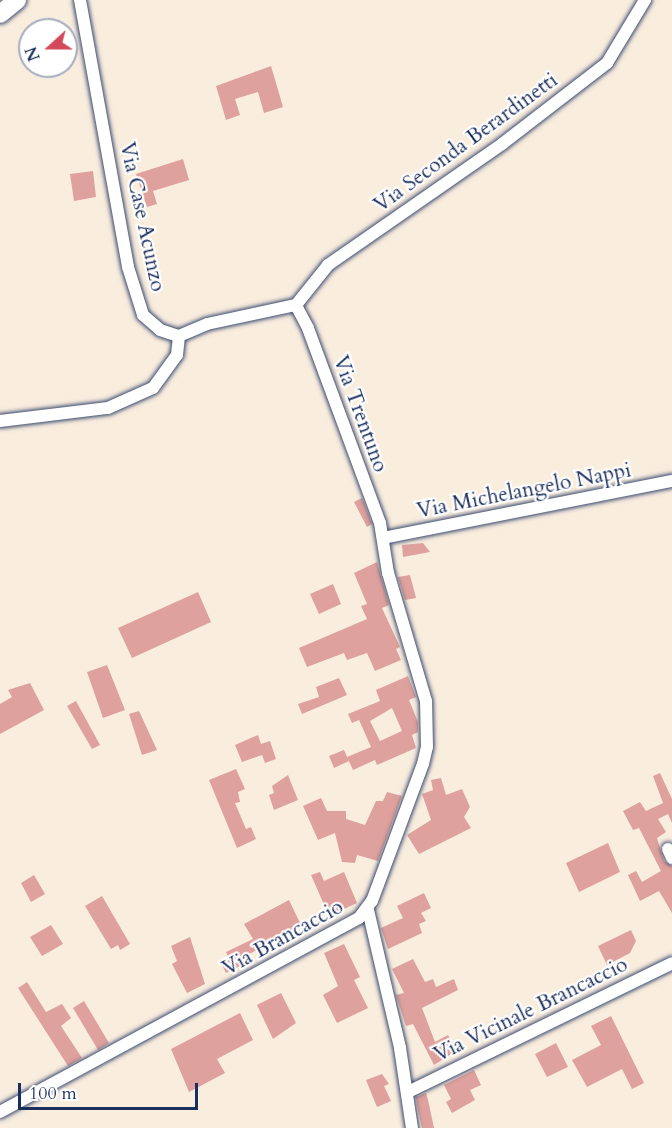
<!DOCTYPE html>
<html>
<head>
<meta charset="utf-8">
<style>
  body { margin:0 }
  #map { position:relative; width:672px; height:1128px; overflow:hidden; background:#f9edde; font-family:Cardo,serif }
  div>[style] { position:absolute }
  .building>* { inset:0; background:#dfa19d }
  .roads { filter:drop-shadow(0 0 2px #3c4c71) drop-shadow(0 0 2px #3c4c71) }
  .minor>* { height:12px; margin:-6px; padding:0 6px; transform-origin:6px; border-radius:6px; background:#fff }
  .highway>* { height:18px; margin:-9px; padding:0 9px; transform-origin:9px; border-radius:9px; background:#fff }
  span { translate:-50% -50%; white-space:nowrap; text-align:center; line-height:1.15; -webkit-text-stroke:4.5px #fff; paint-order:stroke }
  .street-label { font-size:21px; color:#1b2f5e }
  .north { position:absolute; left:18px; top:18px; width:60px; height:60px; box-sizing:border-box; background:#fff; border:2px solid #a4acbf; border-radius:50%; rotate:249deg; font-size:16px; font-weight:700; line-height:24px; text-align:center; color:#1b2f5e }
  .north::after { content:''; display:block; margin:auto; width:21px; height:27px; background:#d1495b; clip-path:polygon(50% 0,100% 100%,50% 72%,0 100%) }
  .scale { position:absolute; left:18px; top:1083px; width:180px; height:27px; box-sizing:border-box; border:3px solid #1b2f5e; border-top:0; padding-left:8px; font-size:18px; line-height:21px; white-space:nowrap; color:#1b2f5e; -webkit-text-stroke:4px #fff; paint-order:stroke }
</style>
</head>
<body>
<div id="map">
  <div class="building">
    <div style="clip-path:polygon(271px 66px,283px 107px,264px 113px,258px 92px,235px 99px,240px 115px,226px 120px,216px 86px)"></div>
    <div style="clip-path:polygon(183px 159px,189px 180px,153px 191px,157px 204px,147px 207px,136px 174px)"></div>
    <div style="clip-path:polygon(93px 171px,96px 197px,74px 201px,70px 174px)"></div>
    <div style="clip-path:polygon(362px 498px,372px 524px,367px 527px,354px 502px)"></div>
    <div style="clip-path:polygon(423px 543px,430px 552px,403px 557px,402px 545px)"></div>
    <div style="clip-path:polygon(377px 562px,389px 605px,382px 608px,400px 647px,396px 649px,401px 660px,375px 671px,367px 653px,347px 660px,344px 653px,307px 667px,299px 648px,367px 619px,361px 606px,367px 604px,354px 573px)"></div>
    <div style="clip-path:polygon(410px 575px,416px 598px,405px 600px,398px 577px)"></div>
    <div style="clip-path:polygon(333px 584px,341px 604px,319px 614px,310px 594px)"></div>
    <div style="clip-path:polygon(198px 592px,211px 622px,132px 658px,118px 628px)"></div>
    <div style="clip-path:polygon(107px 665px,125px 710px,103px 718px,87px 672px)"></div>
    <div style="clip-path:polygon(evenodd,408px 676px,416px 697px,409px 700px,418px 722px,418px 732px,412px 735px,416px 748px,377px 765px,375px 760px,353px 770px,347px 757px,371px 747px,359px 720px,352px 723px,348px 714px,380px 701px,376px 690px,408px 676px,392px 708px,402px 731px,380px 741px,370px 721px,392px 708px)"></div>
    <div style="clip-path:polygon(339px 678px,347px 695px,302px 714px,298px 704px,319px 697px,316px 687px)"></div>
    <div style="clip-path:polygon(30px 683px,44px 710px,0 734px,0 704px,12px 697px,8px 690px)"></div>
    <div style="clip-path:polygon(76px 701px,100px 745px,92px 749px,67px 706px)"></div>
    <div style="clip-path:polygon(139px 711px,157px 750px,142px 755px,129px 714px)"></div>
    <div style="clip-path:polygon(258px 735px,261px 744px,270px 741px,276px 759px,265px 763px,262px 755px,242px 762px,235px 745px)"></div>
    <div style="clip-path:polygon(344px 750px,349px 761px,334px 768px,329px 756px)"></div>
    <div style="clip-path:polygon(236px 769px,245px 789px,238px 792px,240px 802px,235px 803px,246px 829px,251px 827px,256px 839px,237px 848px,209px 780px)"></div>
    <div style="clip-path:polygon(660px 773px,672px 799px,672px 823px,668px 814px,658px 819px,666px 832px,657px 838px,664px 861px,672px 866px,672px 913px,659px 891px,640px 901px,628px 875px,636px 871px,642px 882px,661px 871px,639px 828px,633px 830px,623px 811px,640px 802px,646px 811px,663px 803px,653px 776px)"></div>
    <div style="clip-path:polygon(288px 775px,298px 800px,274px 810px,269px 795px,274px 793px,272px 786px)"></div>
    <div style="clip-path:polygon(441px 778px,446px 795px,462px 789px,470px 807px,464px 817px,471px 828px,419px 854px,407px 835px,431px 820px,422px 794px,433px 790px,431px 780px)"></div>
    <div style="clip-path:polygon(387px 792px,402px 796px,378px 861px,357px 855px,355px 863px,342px 862px,335px 833px,318px 840px,303px 806px,321px 798px,327px 811px,346px 811px,346px 819px,365px 825px,376px 801px,383px 801px)"></div>
    <div style="clip-path:polygon(608px 843px,620px 872px,579px 892px,566px 863px)"></div>
    <div style="clip-path:polygon(320px 872px,324px 881px,344px 872px,357px 903px,329px 916px,311px 875px)"></div>
    <div style="clip-path:polygon(34px 875px,45px 894px,31px 902px,21px 883px)"></div>
    <div style="clip-path:polygon(424px 893px,431px 908px,421px 913px,426px 921px,419px 924px,422px 933px,388px 949px,381px 928px,403px 918px,397px 906px)"></div>
    <div style="clip-path:polygon(102px 896px,130px 944px,120px 950px,118px 945px,111px 949px,85px 906px)"></div>
    <div style="clip-path:polygon(289px 900px,302px 927px,243px 957px,246px 963px,226px 973px,221px 963px,229px 959px,226px 952px,253px 939px,244px 924px)"></div>
    <div style="clip-path:polygon(51px 925px,63px 944px,42px 956px,30px 937px)"></div>
    <div style="clip-path:polygon(631px 930px,636px 941px,630px 953px,607px 965px,598px 946px)"></div>
    <div style="clip-path:polygon(190px 937px,205px 984px,187px 993px,172px 964px,177px 961px,171px 946px)"></div>
    <div style="clip-path:polygon(344px 944px,360px 977px,354px 980px,368px 1008px,337px 1023px,323px 995px,338px 986px,324px 953px)"></div>
    <div style="clip-path:polygon(413px 959px,425px 982px,433px 979px,436px 987px,454px 979px,458px 990px,422px 1008px,435px 1042px,448px 1035px,456px 1051px,434px 1065px,413px 1024px,406px 1026px,396px 995px,404px 993px,392px 969px)"></div>
    <div style="clip-path:polygon(27px 982px,46px 1012px,62px 1004px,71px 1018px,61px 1026px,82px 1058px,68px 1066px,18px 988px)"></div>
    <div style="clip-path:polygon(281px 993px,296px 1023px,273px 1039px,257px 1005px)"></div>
    <div style="clip-path:polygon(84px 1001px,109px 1043px,98px 1050px,73px 1008px)"></div>
    <div style="clip-path:polygon(240px 1013px,253px 1040px,217px 1059px,225px 1073px,189px 1092px,171px 1049px)"></div>
    <div style="clip-path:polygon(611px 1016px,644px 1083px,632px 1089px,622px 1069px,587px 1087px,572px 1060px,601px 1045px,591px 1026px)"></div>
    <div style="clip-path:polygon(556px 1043px,568px 1067px,547px 1077px,535px 1054px)"></div>
    <div style="clip-path:polygon(474px 1070px,481px 1085px,470px 1090px,475px 1100px,452px 1113px,446px 1102px,451px 1099px,444px 1085px)"></div>
    <div style="clip-path:polygon(382px 1074px,389px 1084px,384px 1086px,391px 1101px,377px 1107px,366px 1080px)"></div>
    <div style="clip-path:polygon(426px 1093px,428px 1100px,434px 1128px,422px 1128px,417px 1105px,416px 1097px)"></div>
  </div>
  <div class="roads">
    <div class="minor">
      <div style="left:80px;top:0;width:271px;rotate:79.8deg"></div>
      <div style="left:128px;top:267px;width:50px;rotate:72.6deg"></div>
      <div style="left:143px;top:315px;width:23px;rotate:41deg"></div>
      <div style="left:160px;top:330px;width:20px;rotate:18deg"></div>
      <div style="left:179px;top:336px;width:30px;rotate:-23deg"></div>
      <div style="left:207px;top:324px;width:91px;rotate:-12.1deg"></div>
      <div style="left:296px;top:305px;width:51px;rotate:-51.3deg"></div>
      <div style="left:328px;top:265px;width:212px;rotate:-34.8deg"></div>
      <div style="left:502px;top:144px;width:133px;rotate:-37.6deg"></div>
      <div style="left:607px;top:63px;width:74px;rotate:-58.9deg"></div>
      <div style="left:0;top:421px;width:109px;rotate:-6.9deg"></div>
      <div style="left:108px;top:408px;width:49px;rotate:-24deg"></div>
      <div style="left:153px;top:388px;width:41px;rotate:-54deg"></div>
      <div style="left:177px;top:355px;width:19px;rotate:-84deg"></div>
      <div style="left:383px;top:538px;width:295px;rotate:-11.2deg"></div>
      <div style="left:668px;top:849px;width:10px;rotate:66deg"></div>
      <div style="left:368px;top:910px;width:142px;rotate:76.9deg"></div>
      <div style="left:400px;top:1048px;width:81px;rotate:81.5deg"></div>
      <div style="left:408px;top:1092px;width:294px;rotate:-26deg"></div>
      <div style="left:0;top:1112px;width:408px;rotate:-28.4deg"></div>
      <div style="left:359px;top:918px;width:21px;rotate:-53deg"></div>
      <div style="left:372px;top:901px;width:146px;rotate:-69.6deg"></div>
      <div style="left:423px;top:764px;width:17px;rotate:-77deg"></div>
      <div style="left:427px;top:747px;width:46px;rotate:-91.2deg"></div>
      <div style="left:426px;top:701px;width:134px;rotate:-106.5deg"></div>
      <div style="left:388px;top:573px;width:51px;rotate:-99.1deg"></div>
      <div style="left:380px;top:523px;width:208px;rotate:-110.3deg"></div>
      <div style="left:308px;top:328px;width:26px;rotate:-118deg"></div>
    </div>
    <div class="highway">
      <div style="left:0;top:14px;width:22px;rotate:-39deg"></div>
    </div>
  </div>
  <div class="street-label">
    <span style="left:466px;top:143px;rotate:-36deg">Via Seconda Berardinetti</span>
    <span style="left:142px;top:217px;rotate:78deg">Via Case Acunzo</span>
    <span style="left:360px;top:414px;rotate:70deg">Via Trentuno</span>
    <span style="left:524px;top:491px;rotate:-11deg">Via Michelangelo Nappi</span>
    <span style="left:283px;top:938px;rotate:-29deg">Via Brancaccio</span>
    <span style="left:531px;top:1010px;rotate:-26deg">Via Vicinale Brancaccio</span>
  </div>
  <div class="north">N</div>
  <div class="scale">100 m</div>
</div>
</body>
</html>
